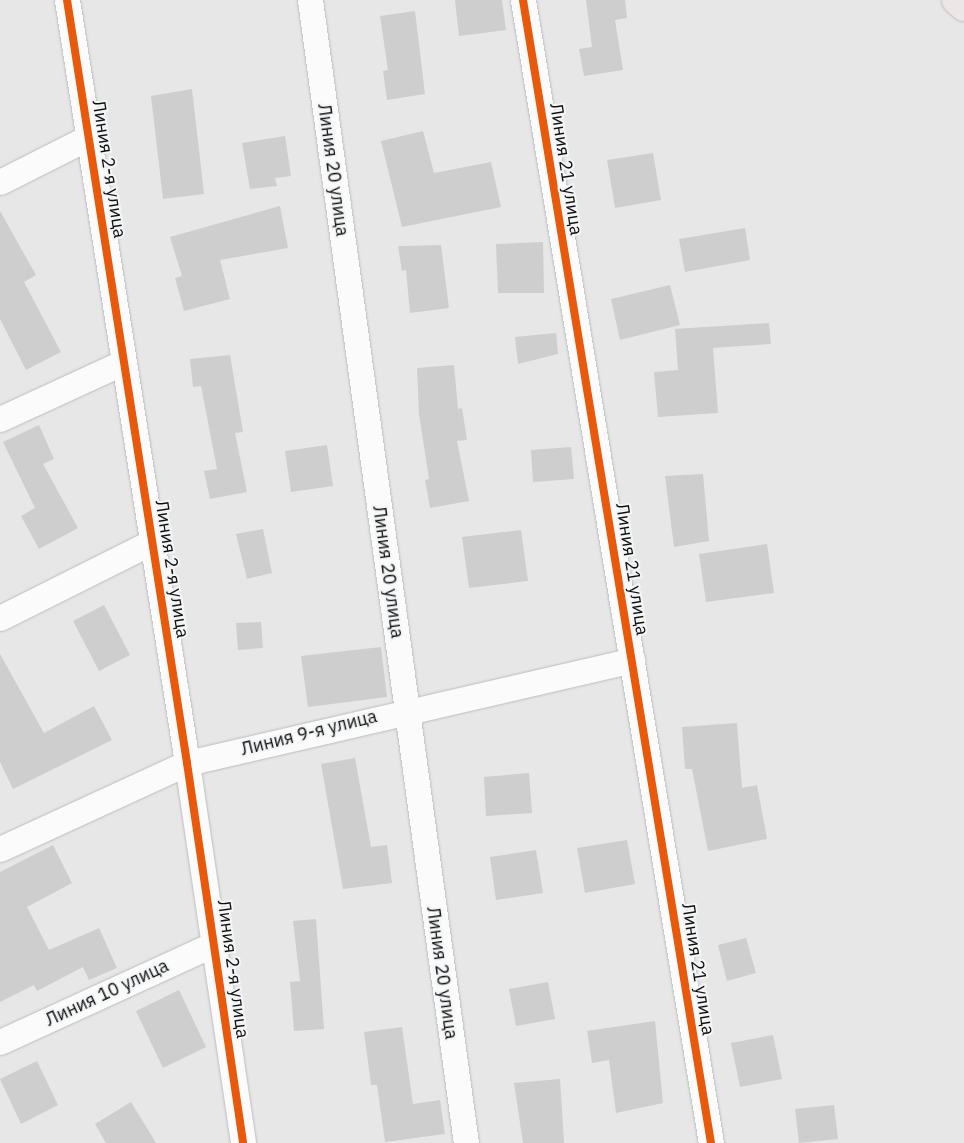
<!DOCTYPE html>
<html>
<head>
<meta charset="utf-8">
<style>
  body { margin:0 }
  #map { position:relative; width:964px; height:1143px; overflow:hidden; background:#e7e7e8; font-family:"IBM Plex Sans",sans-serif }
  div>[style] { position:absolute }
  .building>* { inset:0; background:#cecece }
  .roads { filter:drop-shadow(0 0 1px #bcbcbd) drop-shadow(0 0 1px #bcbcbd) }
  .minor>* { height:25px; margin:-12.5px; padding:0 12.5px; transform-origin:12.5px; border-radius:12.5px; background:#fbfbfc }
  .major>* { height:28px; margin:-14px; padding:0 14px; transform-origin:14px; border-radius:14px; background:#ede6e7 }
  .cycleway>* { height:8px; margin:-4px; padding:0 4px; transform-origin:4px; border-radius:4px; background:#e8590c }
  span { translate:-50% -50%; white-space:nowrap; text-align:center; line-height:1.15; -webkit-text-stroke:4px #f3f5f6; paint-order:stroke }
  .street-label { font-size:18px; color:#0e0f0f }
</style>
</head>
<body>
<div id="map">
  <div class="building">
    <div style="clip-path:polygon(455px 0,502px 0,506px 30px,459px 36px)"></div>
    <div style="clip-path:polygon(586px 0,625px 0,627px 18px,615px 20px,623px 70px,584px 76px,579px 49px,592px 47px)"></div>
    <div style="clip-path:polygon(415px 11px,425px 94px,387px 100px,383px 71px,388px 70px,380px 16px)"></div>
    <div style="clip-path:polygon(192px 89px,204px 194px,163px 199px,151px 96px)"></div>
    <div style="clip-path:polygon(423px 131px,434px 173px,491px 162px,501px 207px,402px 227px,381px 141px)"></div>
    <div style="clip-path:polygon(285px 136px,291px 176px,275px 178px,277px 186px,250px 189px,242px 143px)"></div>
    <div style="clip-path:polygon(653px 153px,661px 200px,615px 208px,607px 160px)"></div>
    <div style="clip-path:polygon(280px 206px,288px 248px,220px 260px,230px 299px,184px 311px,175px 278px,182px 276px,170px 237px)"></div>
    <div style="clip-path:polygon(0 211px,36px 275px,24px 282px,61px 352px,26px 370px,0 319px)"></div>
    <div style="clip-path:polygon(745px 228px,750px 260px,685px 272px,679px 239px)"></div>
    <div style="clip-path:polygon(543px 242px,544px 293px,498px 293px,496px 244px)"></div>
    <div style="clip-path:polygon(441px 245px,449px 308px,410px 313px,406px 270px,402px 271px,398px 246px)"></div>
    <div style="clip-path:polygon(670px 285px,680px 325px,620px 340px,611px 299px)"></div>
    <div style="clip-path:polygon(769px 323px,771px 344px,713px 348px,718px 413px,658px 417px,654px 372px,678px 370px,675px 329px)"></div>
    <div style="clip-path:polygon(556px 333px,558px 354px,518px 364px,515px 337px)"></div>
    <div style="clip-path:polygon(230px 355px,243px 432px,235px 433px,247px 492px,210px 499px,204px 471px,217px 469px,201px 386px,193px 387px,190px 359px)"></div>
    <div style="clip-path:polygon(454px 365px,458px 409px,462px 408px,467px 440px,457px 441px,469px 501px,430px 508px,425px 480px,429px 479px,419px 414px,417px 368px)"></div>
    <div style="clip-path:polygon(39px 425px,54px 459px,43px 464px,78px 528px,39px 549px,21px 516px,35px 508px,3px 442px)"></div>
    <div style="clip-path:polygon(327px 445px,333px 486px,291px 492px,285px 451px)"></div>
    <div style="clip-path:polygon(571px 447px,574px 479px,533px 482px,531px 450px)"></div>
    <div style="clip-path:polygon(703px 474px,709px 541px,674px 547px,665px 476px)"></div>
    <div style="clip-path:polygon(263px 529px,272px 573px,247px 579px,236px 534px)"></div>
    <div style="clip-path:polygon(521px 530px,528px 581px,469px 588px,462px 537px)"></div>
    <div style="clip-path:polygon(767px 544px,774px 593px,706px 602px,699px 554px)"></div>
    <div style="clip-path:polygon(104px 605px,130px 655px,99px 671px,73px 621px)"></div>
    <div style="clip-path:polygon(261px 622px,263px 648px,238px 650px,236px 623px)"></div>
    <div style="clip-path:polygon(381px 647px,387px 697px,308px 707px,301px 656px)"></div>
    <div style="clip-path:polygon(0 654px,44px 733px,94px 706px,112px 740px,13px 789px,0 762px)"></div>
    <div style="clip-path:polygon(737px 723px,742px 788px,757px 785px,767px 839px,708px 851px,692px 769px,685px 769px,682px 727px)"></div>
    <div style="clip-path:polygon(355px 758px,371px 847px,387px 845px,392px 883px,343px 889px,321px 764px)"></div>
    <div style="clip-path:polygon(529px 773px,532px 813px,486px 816px,484px 777px)"></div>
    <div style="clip-path:polygon(627px 840px,635px 884px,585px 893px,577px 848px)"></div>
    <div style="clip-path:polygon(53px 845px,72px 883px,27px 907px,49px 950px,99px 928px,117px 968px,89px 980px,83px 967px,37px 991px,34px 985px,0 1002px,0 872px)"></div>
    <div style="clip-path:polygon(536px 850px,543px 893px,496px 900px,490px 857px)"></div>
    <div style="clip-path:polygon(316px 919px,324px 1029px,294px 1031px,290px 982px,300px 981px,293px 921px)"></div>
    <div style="clip-path:polygon(746px 938px,756px 973px,727px 981px,718px 945px)"></div>
    <div style="clip-path:polygon(548px 982px,555px 1019px,516px 1026px,509px 989px)"></div>
    <div style="clip-path:polygon(179px 990px,206px 1047px,163px 1068px,136px 1011px)"></div>
    <div style="clip-path:polygon(655px 1021px,663px 1103px,616px 1113px,609px 1060px,592px 1063px,587px 1031px)"></div>
    <div style="clip-path:polygon(402px 1027px,413px 1104px,440px 1100px,445px 1134px,385px 1142px,377px 1085px,371px 1085px,364px 1032px)"></div>
    <div style="clip-path:polygon(773px 1035px,782px 1079px,740px 1087px,731px 1043px)"></div>
    <div style="clip-path:polygon(37px 1061px,58px 1105px,21px 1124px,0 1079px)"></div>
    <div style="clip-path:polygon(560px 1079px,564px 1143px,523px 1143px,514px 1083px)"></div>
    <div style="clip-path:polygon(131px 1102px,156px 1143px,106px 1143px,95px 1124px)"></div>
    <div style="clip-path:polygon(834px 1105px,838px 1139px,799px 1143px,795px 1109px)"></div>
  </div>
  <div class="roads">
    <div class="minor">
      <div style="left:67px;top:0;width:772px;rotate:81.06deg"></div>
      <div style="left:187px;top:763px;width:384px;rotate:81.6deg"></div>
      <div style="left:310px;top:0;width:1154px;rotate:82.23deg"></div>
      <div style="left:523px;top:0;width:1158px;rotate:80.66deg"></div>
      <div style="left:0;top:182px;width:100px;rotate:-26.8deg"></div>
      <div style="left:0;top:419px;width:136px;rotate:-24.7deg"></div>
      <div style="left:0;top:618px;width:170px;rotate:-26.6deg"></div>
      <div style="left:0;top:849px;width:206px;rotate:-24.7deg"></div>
      <div style="left:187px;top:763px;width:457px;rotate:-13deg"></div>
      <div style="left:0;top:1042px;width:235px;rotate:-24.6deg"></div>
    </div>
    <div class="major">
      <div style="left:956px;top:0;width:11px;rotate:41deg"></div>
    </div>
  </div>
  <div class="cycleway">
    <div style="left:67px;top:0;width:772px;rotate:81.06deg"></div>
    <div style="left:187px;top:763px;width:384px;rotate:81.6deg"></div>
    <div style="left:523px;top:0;width:1158px;rotate:80.66deg"></div>
  </div>
  <div class="street-label">
    <span style="left:109px;top:169px;rotate:81deg">Линия 2-я улица</span>
    <span style="left:566px;top:169px;rotate:81deg">Линия 21 улица</span>
    <span style="left:333px;top:170px;rotate:82deg">Линия 20 улица</span>
    <span style="left:172px;top:569px;rotate:81deg">Линия 2-я улица</span>
    <span style="left:632px;top:569px;rotate:81deg">Линия 21 улица</span>
    <span style="left:388px;top:572px;rotate:82deg">Линия 20 улица</span>
    <span style="left:309px;top:733px;rotate:-14deg">Линия 9-я улица</span>
    <span style="left:233px;top:969px;rotate:82deg">Линия 2-я улица</span>
    <span style="left:698px;top:969px;rotate:81deg">Линия 21 улица</span>
    <span style="left:442px;top:973px;rotate:82deg">Линия 20 улица</span>
    <span style="left:107px;top:993px;rotate:-25deg">Линия 10 улица</span>
  </div>
</div>
</body>
</html>
